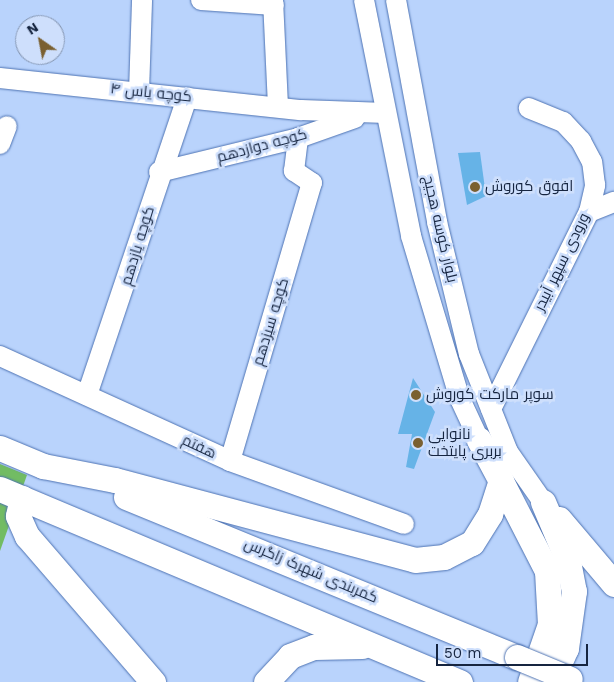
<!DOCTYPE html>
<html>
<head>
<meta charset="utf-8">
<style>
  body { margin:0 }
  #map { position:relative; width:614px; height:682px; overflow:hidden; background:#b9d3fc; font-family:"Work Sans",Cairo,sans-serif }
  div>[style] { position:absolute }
  .green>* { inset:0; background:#72bc63 }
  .building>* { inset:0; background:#66b3e7 }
  .roads { filter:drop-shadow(0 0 1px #4e73b3) drop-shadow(0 0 1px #4e73b3) }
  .minor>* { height:20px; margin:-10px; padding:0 10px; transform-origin:10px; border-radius:10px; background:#fff }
  .major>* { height:25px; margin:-12.5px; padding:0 12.5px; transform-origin:12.5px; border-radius:12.5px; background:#fff }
  .bridges { filter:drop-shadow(0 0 1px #4e73b3) drop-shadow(0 0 1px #4e73b3) }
  .major-bridge>* { height:25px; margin:-12.5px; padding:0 12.5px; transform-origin:12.5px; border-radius:12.5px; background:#fff }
  .dots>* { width:14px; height:14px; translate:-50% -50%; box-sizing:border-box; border:2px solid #cedffc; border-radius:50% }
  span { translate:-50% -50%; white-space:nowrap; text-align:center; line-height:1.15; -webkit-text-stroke:5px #cedffc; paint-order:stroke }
  .street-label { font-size:15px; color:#162540 }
  .poi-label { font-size:15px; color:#162540 }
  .left { translate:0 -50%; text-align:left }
  .north { position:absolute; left:15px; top:15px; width:50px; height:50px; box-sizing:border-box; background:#cedffc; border:1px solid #8495b1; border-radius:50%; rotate:327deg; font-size:14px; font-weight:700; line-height:20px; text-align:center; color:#162540 }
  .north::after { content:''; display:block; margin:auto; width:18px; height:22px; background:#7a6031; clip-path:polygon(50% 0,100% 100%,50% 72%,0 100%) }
  .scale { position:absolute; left:436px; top:644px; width:152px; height:22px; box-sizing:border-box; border:2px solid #162540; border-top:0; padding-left:6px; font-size:15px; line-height:18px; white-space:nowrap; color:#162540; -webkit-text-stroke:4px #cedffc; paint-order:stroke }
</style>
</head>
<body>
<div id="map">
  <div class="green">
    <div style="clip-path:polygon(0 464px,27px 475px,0 551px)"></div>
  </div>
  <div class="building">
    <div style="clip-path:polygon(480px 152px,486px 196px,467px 205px,458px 153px)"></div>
    <div style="clip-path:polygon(413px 378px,435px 412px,414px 469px,406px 467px,412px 434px,398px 434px)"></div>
  </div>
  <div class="roads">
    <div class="minor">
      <div style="left:201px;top:0;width:73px;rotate:3.9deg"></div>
      <div style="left:273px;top:0;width:107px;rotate:87.3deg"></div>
      <div style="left:364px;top:0;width:241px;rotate:78.7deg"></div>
      <div style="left:411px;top:236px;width:170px;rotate:73.3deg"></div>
      <div style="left:460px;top:399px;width:45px;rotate:65.1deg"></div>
      <div style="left:396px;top:0;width:226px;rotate:79.5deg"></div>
      <div style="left:437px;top:222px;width:136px;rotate:76.4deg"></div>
      <div style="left:469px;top:354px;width:105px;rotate:68.3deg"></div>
      <div style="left:508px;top:452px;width:61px;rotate:55deg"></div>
      <div style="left:0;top:78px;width:303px;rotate:6.1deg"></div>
      <div style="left:301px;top:110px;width:85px;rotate:2deg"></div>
      <div style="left:139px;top:92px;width:92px;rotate:-88.1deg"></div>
      <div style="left:0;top:144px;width:19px;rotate:-69deg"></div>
      <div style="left:159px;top:172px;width:143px;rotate:-13.7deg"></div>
      <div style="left:298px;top:138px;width:60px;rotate:-19.3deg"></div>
      <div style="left:589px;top:212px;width:27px;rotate:-22deg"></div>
      <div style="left:0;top:356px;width:253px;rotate:24.5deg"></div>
      <div style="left:230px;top:461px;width:185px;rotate:19.9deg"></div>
      <div style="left:87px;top:395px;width:314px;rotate:-71.4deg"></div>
      <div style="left:491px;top:409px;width:220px;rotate:-63.6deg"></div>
      <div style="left:589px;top:212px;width:28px;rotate:-77deg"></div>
      <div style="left:595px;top:185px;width:23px;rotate:-97deg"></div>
      <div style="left:592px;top:162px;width:24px;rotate:-118deg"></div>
      <div style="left:581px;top:141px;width:26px;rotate:-133deg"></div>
      <div style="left:563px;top:122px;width:37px;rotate:-158deg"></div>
      <div style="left:230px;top:461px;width:290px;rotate:-73.6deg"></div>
      <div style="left:312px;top:183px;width:22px;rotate:-146deg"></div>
      <div style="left:294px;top:171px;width:33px;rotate:-83deg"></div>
    </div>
    <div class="major">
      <div style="left:0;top:448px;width:47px;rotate:22.7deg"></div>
      <div style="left:43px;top:466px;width:73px;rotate:11deg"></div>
      <div style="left:115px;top:480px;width:310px;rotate:14.9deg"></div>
      <div style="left:415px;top:560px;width:29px;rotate:-6deg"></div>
      <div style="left:444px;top:557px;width:31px;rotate:-27deg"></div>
      <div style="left:472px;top:543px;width:34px;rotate:-58deg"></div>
      <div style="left:490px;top:514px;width:35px;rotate:-72deg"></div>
      <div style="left:501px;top:481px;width:47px;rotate:-118.2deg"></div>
      <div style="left:501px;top:481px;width:101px;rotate:62.9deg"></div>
      <div style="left:547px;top:571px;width:53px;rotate:86.8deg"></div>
      <div style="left:550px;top:624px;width:61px;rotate:109deg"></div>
      <div style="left:0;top:489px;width:499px;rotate:22.8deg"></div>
      <div style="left:126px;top:497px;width:422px;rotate:22.3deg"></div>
      <div style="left:22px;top:498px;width:18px;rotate:103deg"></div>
      <div style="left:18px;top:516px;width:22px;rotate:66deg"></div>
      <div style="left:27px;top:536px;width:193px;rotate:49.2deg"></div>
      <div style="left:543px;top:502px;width:64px;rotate:67deg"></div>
      <div style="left:568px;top:561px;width:31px;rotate:79deg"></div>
      <div style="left:574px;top:591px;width:58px;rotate:98deg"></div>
      <div style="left:566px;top:648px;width:37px;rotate:114deg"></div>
      <div style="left:559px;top:519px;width:85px;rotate:49.8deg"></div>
      <div style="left:266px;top:682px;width:35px;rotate:-47deg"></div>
      <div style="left:290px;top:656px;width:26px;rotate:-21deg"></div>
      <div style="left:314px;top:647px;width:48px;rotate:-1.2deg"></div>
    </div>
  </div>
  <div class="bridges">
    <div class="major-bridge">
      <div style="left:517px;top:657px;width:57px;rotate:22.5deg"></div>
    </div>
  </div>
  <div class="dots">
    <div style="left:475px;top:187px;background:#7a6031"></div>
    <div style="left:416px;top:395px;background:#7a6031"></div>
    <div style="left:418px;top:443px;background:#7a6031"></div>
  </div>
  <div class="street-label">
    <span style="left:151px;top:93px;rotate:6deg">کوچه یاس ۴</span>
    <span style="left:262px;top:146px;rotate:-15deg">کوچه دوازدهم</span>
    <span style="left:440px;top:229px;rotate:77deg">بلوار کوسه هجیج</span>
    <span style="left:138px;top:246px;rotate:-73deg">کوچه یازدهم</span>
    <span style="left:562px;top:262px;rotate:-64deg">ورودی سپهر آبیدر</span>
    <span style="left:271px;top:322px;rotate:-73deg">کوچه سیزدهم</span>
    <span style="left:199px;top:447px;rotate:25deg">هفتم</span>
    <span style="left:311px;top:571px;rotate:23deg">کمربندی شهرک زاگرس</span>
  </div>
  <div class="poi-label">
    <span class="left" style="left:485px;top:187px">افوق کوروش</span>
    <span class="left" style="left:426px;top:395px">سوپر مارکت کوروش</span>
    <span class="left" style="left:428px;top:443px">نانوایی<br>بربری پایتخت</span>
  </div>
  <div class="north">N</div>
  <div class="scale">50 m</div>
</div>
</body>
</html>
